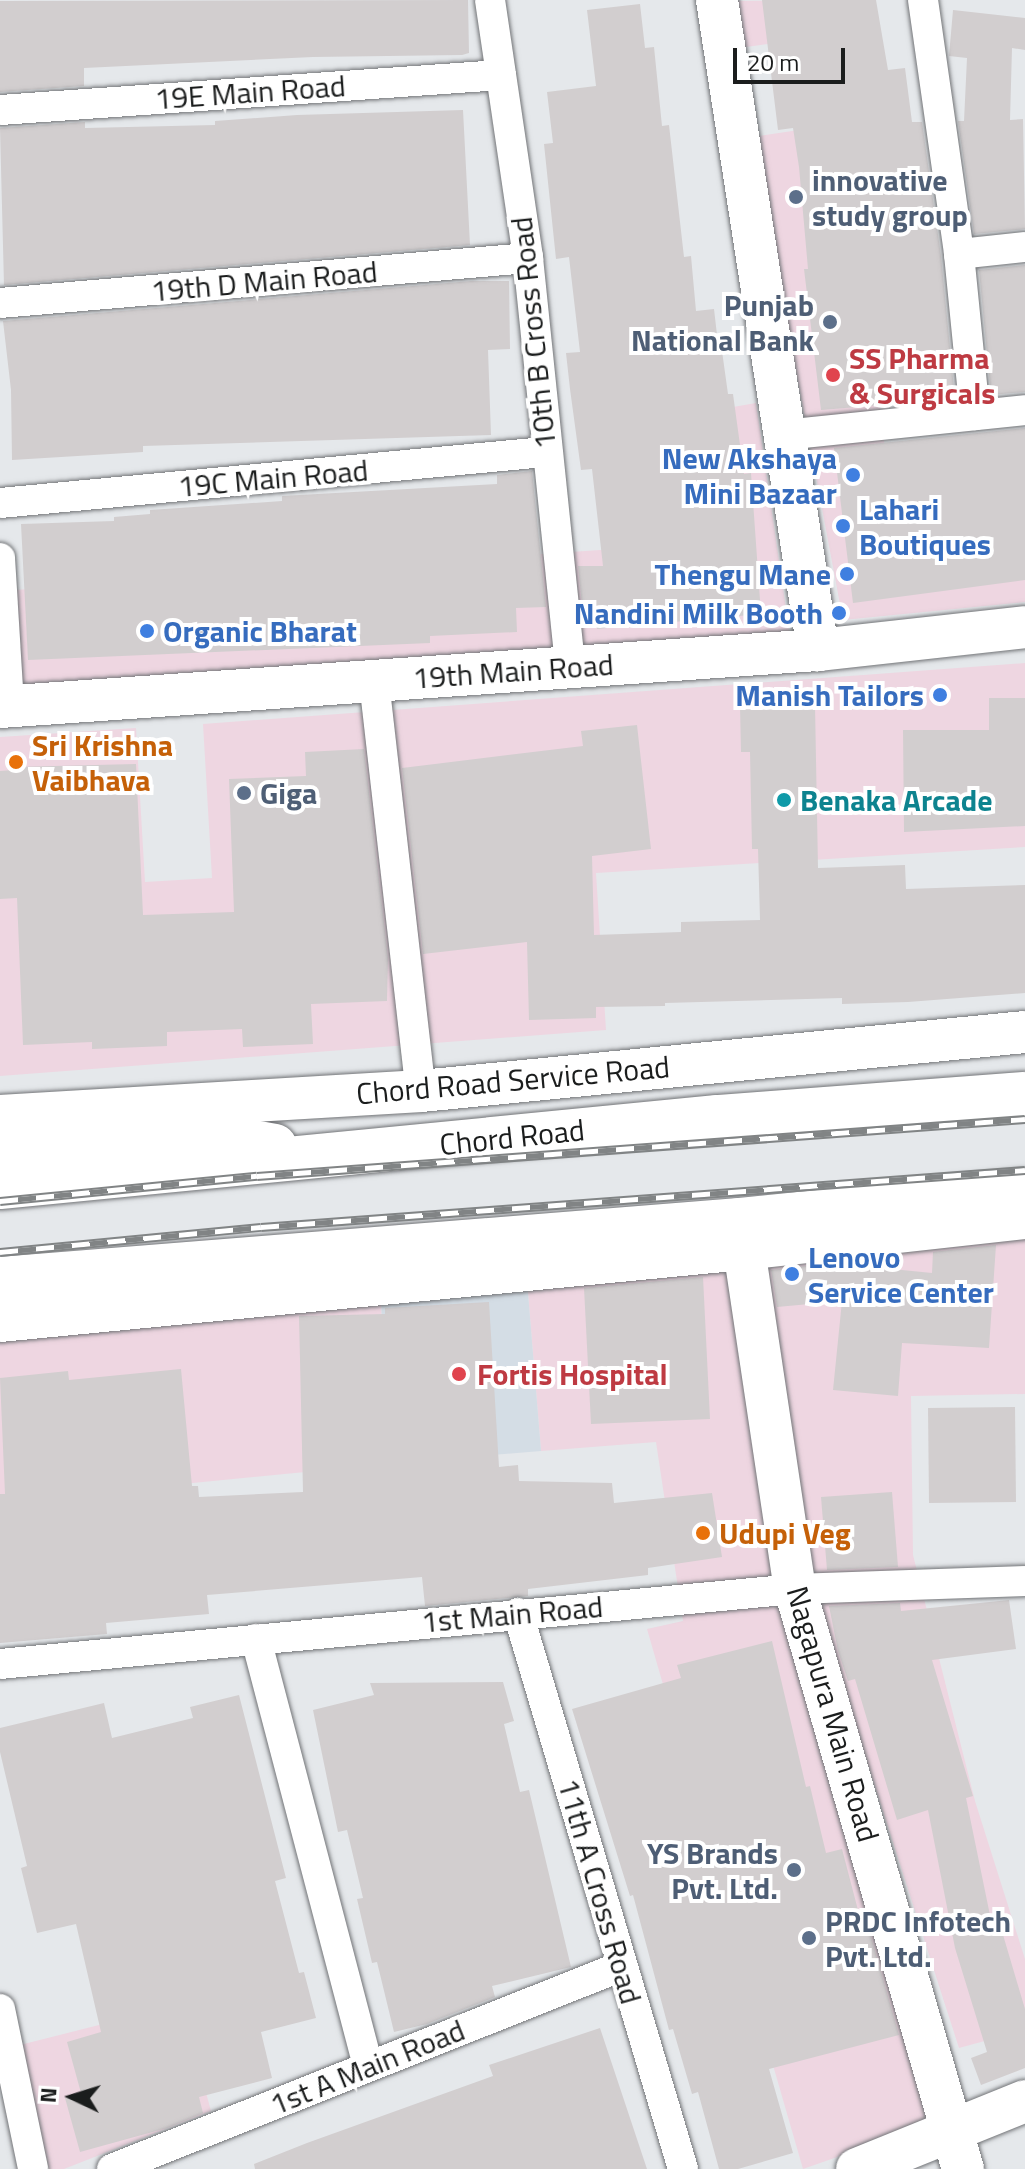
<!DOCTYPE html>
<html>
<head>
<meta charset="utf-8">
<style>
  body { margin:0 }
  #map { position:relative; width:1025px; height:2169px; overflow:hidden; background:#e5e8eb; font-family:"Titillium Web",sans-serif }
  div>[style] { position:absolute }
  .commercial>* { inset:0; background:#eed6e1 }
  .built>* { inset:0; background:#d4dde5 }
  .building>* { inset:0; background:#d2cecf }
  .roads { filter:drop-shadow(0 0 2px #727477) drop-shadow(0 0 2px #727477) }
  .street>* { height:30px; margin:-15px; padding:0 15px; transform-origin:15px; border-radius:15px; background:#fff }
  .secondary>* { height:42px; margin:-21px; padding:0 21px; transform-origin:21px; border-radius:21px; background:#fff }
  .primary>* { height:44px; margin:-22px; padding:0 22px; transform-origin:22px; border-radius:22px; background:#fff }
  .rail>* { height:9px; margin-top:-4.5px; transform-origin:0; background:repeating-linear-gradient(90deg,#fff 0 18px,#818485 0 36px); box-sizing:border-box; border-block:2px solid #818485 }
  .dots>* { width:22px; height:22px; translate:-50% -50%; box-sizing:border-box; border:4px solid #fff; border-radius:50% }
  span { translate:-50% -50%; white-space:nowrap; text-align:center; line-height:1.15; -webkit-text-stroke:8px #fff; paint-order:stroke }
  .street-label { font-size:30px; color:#1b1d1d }
  .service-label { font-size:30px; color:#4e5e75; font-weight:700 }
  .left { translate:0 -50%; text-align:left }
  .right { translate:-100% -50%; text-align:right }
  .health-label { font-size:30px; color:#be3a42; font-weight:700 }
  .shop-label { font-size:30px; color:#366cbe; font-weight:700 }
  .food-label { font-size:30px; color:#c56008; font-weight:700 }
  .culture-label { font-size:30px; color:#0d838f; font-weight:700 }
  .north { position:absolute; left:32px; top:2057px; width:80px; height:80px; -webkit-text-stroke:6px #fff; paint-order:stroke; rotate:274deg; font-size:22px; font-weight:700; line-height:32px; text-align:center; color:#1b1d1d }
  .north::after { content:''; display:block; margin:auto; width:28px; height:36px; background:#1b1d1d; clip-path:polygon(50% 0,100% 100%,50% 72%,0 100%) }
  .scale { position:absolute; left:733px; top:48px; width:112px; height:36px; box-sizing:border-box; border:4px solid #1b1d1d; border-top:0; padding-left:10px; font-size:24px; line-height:28px; white-space:nowrap; color:#1b1d1d; -webkit-text-stroke:6px #fff; paint-order:stroke }
</style>
</head>
<body>
<div id="map">
  <div class="commercial">
    <div style="clip-path:polygon(829px 0,834px 35px,739px 48px,733px 1px)"></div>
    <div style="clip-path:polygon(846px 123px,893px 515px,1025px 501px,1025px 602px,843px 620px,752px 137px)"></div>
    <div style="clip-path:polygon(756px 403px,790px 636px,0 691px,0 591px,659px 546px,641px 423px)"></div>
    <div style="clip-path:polygon(1025px 663px,1025px 847px,596px 873px,606px 1030px,0 1076px,0 737px,136px 728px,145px 882px,212px 878px,203px 724px)"></div>
    <div style="clip-path:polygon(1025px 1236px,1025px 1394px,911px 1396px,913px 1555px,975px 1801px,1025px 1959px,1025px 2030px,959px 2048px,819px 1612px,758px 1258px)"></div>
    <div style="clip-path:polygon(736px 1260px,937px 2122px,803px 2169px,647px 1629px,683px 1621px,656px 1442px,541px 1451px,527px 1281px)"></div>
    <div style="clip-path:polygon(381px 1297px,387px 1464px,0 1502px,0 1342px)"></div>
    <div style="clip-path:polygon(182px 2004px,211px 2111px,64px 2169px,49px 2169px,20px 2045px)"></div>
  </div>
  <div class="built">
    <div style="clip-path:polygon(527px 1281px,541px 1451px,387px 1464px,381px 1297px)"></div>
  </div>
  <div class="building">
    <div style="clip-path:polygon(468px 0,469px 53px,462px 55px,313px 57px,84px 68px,84px 86px,0 92px,0 1px)"></div>
    <div style="clip-path:polygon(762px 0,876px 0,888px 70px,905px 68px,912px 122px,922px 122px,941px 256px,955px 399px,821px 410px,804px 269px,808px 269px,799px 167px,793px 128px,778px 130px)"></div>
    <div style="clip-path:polygon(640px 4px,645px 48px,654px 47px,662px 126px,669px 125px,684px 257px,691px 256px,696px 311px,714px 309px,719px 352px,722px 351px,728px 394px,733px 394px,744px 474px,751px 473px,761px 614px,597px 629px,594px 605px,582px 605px,578px 566px,603px 566px,592px 469px,581px 470px,570px 389px,566px 353px,580px 352px,569px 257px,556px 259px,544px 144px,553px 143px,547px 92px,596px 86px,587px 10px)"></div>
    <div style="clip-path:polygon(953px 10px,1025px 18px,1025px 50px,1012px 48px,1010px 120px,1023px 119px,1025px 229px,974px 234px,958px 121px,964px 121px,967px 58px,949px 56px)"></div>
    <div style="clip-path:polygon(463px 110px,470px 245px,4px 285px,0 128px,85px 122px,85px 128px,215px 125px,215px 121px,297px 115px)"></div>
    <div style="clip-path:polygon(1025px 265px,1025px 392px,991px 395px,979px 270px)"></div>
    <div style="clip-path:polygon(471px 281px,509px 281px,510px 349px,488px 350px,491px 435px,143px 446px,143px 452px,12px 460px,11px 390px,3px 321px)"></div>
    <div style="clip-path:polygon(1025px 428px,1025px 580px,853px 603px,834px 448px)"></div>
    <div style="clip-path:polygon(532px 471px,546px 607px,516px 608px,517px 632px,430px 636px,430px 643px,28px 660px,21px 524px,114px 521px,114px 517px,150px 514px,150px 510px,282px 501px,282px 496px,497px 484px,497px 475px)"></div>
    <div style="clip-path:polygon(989px 698px,1025px 698px,1025px 826px,904px 832px,903px 730px,989px 730px)"></div>
    <div style="clip-path:polygon(815px 705px,818px 868px,905px 865px,906px 889px,1025px 885px,1025px 993px,908px 1002px,842px 1004px,842px 998px,665px 1003px,665px 1006px,596px 1007px,596px 1018px,529px 1020px,527px 942px,423px 954px,402px 768px,583px 746px,581px 731px,637px 725px,651px 849px,592px 856px,594px 935px,681px 932px,681px 922px,760px 920px,758px 849px,752px 849px,750px 752px,741px 752px,740px 706px)"></div>
    <div style="clip-path:polygon(364px 749px,388px 958px,387px 1001px,311px 1004px,313px 1044px,243px 1047px,242px 1029px,167px 1032px,167px 1046px,92px 1049px,92px 1042px,23px 1045px,17px 898px,0 899px,0 771px,13px 770px,13px 767px,136px 764px,143px 915px,234px 912px,229px 779px,306px 776px,305px 752px)"></div>
    <div style="clip-path:polygon(996px 1245px,989px 1348px,902px 1343px,898px 1396px,833px 1390px,842px 1301px,777px 1307px,771px 1270px,832px 1263px,932px 1273px,933px 1252px)"></div>
    <div style="clip-path:polygon(703px 1277px,710px 1419px,591px 1424px,584px 1288px)"></div>
    <div style="clip-path:polygon(489px 1302px,499px 1467px,518px 1465px,519px 1481px,612px 1483px,614px 1503px,712px 1493px,722px 1557px,648px 1568px,648px 1575px,528px 1589px,528px 1596px,425px 1606px,422px 1577px,207px 1595px,209px 1614px,106px 1623px,107px 1634px,0 1643px,0 1494px,5px 1494px,0 1378px,68px 1371px,69px 1380px,181px 1369px,192px 1486px,198px 1486px,199px 1497px,303px 1492px,299px 1316px,385px 1314px,385px 1308px)"></div>
    <div style="clip-path:polygon(1015px 1407px,1016px 1502px,929px 1503px,928px 1408px)"></div>
    <div style="clip-path:polygon(892px 1492px,898px 1567px,827px 1570px,821px 1497px)"></div>
    <div style="clip-path:polygon(1009px 1600px,1016px 1649px,932px 1660px,973px 1796px,966px 1798px,993px 1930px,1001px 1928px,1025px 2009px,1025px 2068px,981px 2085px,971px 2058px,987px 2052px,955px 1948px,928px 1810px,897px 1820px,855px 1679px,848px 1681px,838px 1651px,829px 1606px,900px 1603px,901px 1611px)"></div>
    <div style="clip-path:polygon(772px 1641px,806px 1787px,810px 1786px,826px 1853px,842px 1849px,859px 1914px,864px 1912px,899px 2035px,769px 2069px,793px 2153px,738px 2169px,719px 2169px,698px 2092px,692px 2094px,673px 2029px,669px 2030px,633px 1895px,630px 1896px,572px 1709px,681px 1678px,677px 1665px)"></div>
    <div style="clip-path:polygon(503px 1682px,514px 1721px,504px 1724px,520px 1792px,529px 1790px,571px 1967px,492px 1986px,495px 1997px,427px 2024px,394px 2032px,377px 1962px,372px 1963px,357px 1899px,363px 1898px,347px 1830px,338px 1832px,313px 1710px,374px 1695px,370px 1683px)"></div>
    <div style="clip-path:polygon(239px 1695px,286px 1878px,275px 1881px,299px 1973px,304px 1972px,316px 2018px,261px 2032px,272px 2078px,199px 2097px,203px 2113px,167px 2128px,80px 2152px,65px 2098px,81px 2093px,67px 2042px,101px 2032px,76px 1924px,37px 1933px,21px 1868px,27px 1866px,0 1752px,0 1728px,104px 1703px,112px 1738px,193px 1718px,190px 1707px)"></div>
    <div style="clip-path:polygon(600px 2028px,647px 2169px,255px 2169px,254px 2164px,307px 2143px,493px 2076px,489px 2065px)"></div>
  </div>
  <div class="roads">
    <div class="street">
      <div style="left:490px;top:0;width:261px;rotate:81.6deg"></div>
      <div style="left:528px;top:258px;width:411px;rotate:84.1deg"></div>
      <div style="left:923px;top:0;width:257px;rotate:81.9deg"></div>
      <div style="left:959px;top:254px;width:162px;rotate:84.3deg"></div>
      <div style="left:0;top:110px;width:502px;rotate:-4deg"></div>
      <div style="left:959px;top:254px;width:66px;rotate:-6.1deg"></div>
      <div style="left:0;top:303px;width:530px;rotate:-4.87deg"></div>
      <div style="left:784px;top:435px;width:242px;rotate:-5.9deg"></div>
      <div style="left:0;top:503px;width:547px;rotate:-5.35deg"></div>
      <div style="left:0;top:558px;width:148px;rotate:86.5deg"></div>
      <div style="left:374px;top:681px;width:413px;rotate:83.5deg"></div>
      <div style="left:518px;top:1613px;width:580px;rotate:73.47deg"></div>
      <div style="left:256px;top:1639px;width:442px;rotate:75.3deg"></div>
      <div style="left:0;top:1664px;width:799px;rotate:-5.39deg"></div>
      <div style="left:795px;top:1589px;width:230px;rotate:-2deg"></div>
      <div style="left:0;top:2009px;width:163px;rotate:78.3deg"></div>
      <div style="left:112px;top:2169px;width:549px;rotate:-21.7deg"></div>
    </div>
    <div class="secondary">
      <div style="left:717px;top:0;width:658px;rotate:81.17deg"></div>
      <div style="left:0;top:707px;width:820px;rotate:-3.99deg"></div>
      <div style="left:818px;top:650px;width:208px;rotate:-6.3deg"></div>
      <div style="left:0;top:1116px;width:422px;rotate:-3.4deg"></div>
      <div style="left:421px;top:1091px;width:607px;rotate:-5.58deg"></div>
      <div style="left:740px;top:1222px;width:371px;rotate:81.5deg"></div>
      <div style="left:795px;top:1589px;width:604px;rotate:73.85deg"></div>
      <div style="left:0;top:1321px;width:746px;rotate:-5.53deg"></div>
      <div style="left:743px;top:1249px;width:284px;rotate:-6.3deg"></div>
      <div style="left:857px;top:2169px;width:181px;rotate:-22deg"></div>
    </div>
    <div class="primary">
      <div style="left:0;top:1149px;width:202px;rotate:-4.6deg"></div>
      <div style="left:201px;top:1133px;width:75px;rotate:10deg"></div>
      <div style="left:0;top:1187px;width:721px;rotate:-5.57deg"></div>
      <div style="left:718px;top:1117px;width:308px;rotate:-4.3deg"></div>
      <div style="left:0;top:1279px;width:742px;rotate:-4.56deg"></div>
      <div style="left:740px;top:1220px;width:286px;rotate:-5.8deg"></div>
    </div>
  </div>
  <div class="rail">
    <div style="left:0;top:1201px;width:258px;rotate:-5.6deg"></div>
    <div style="left:257px;top:1176px;width:770px;rotate:-4.24deg"></div>
    <div style="left:0;top:1252px;width:262px;rotate:-5.5deg"></div>
    <div style="left:261px;top:1227px;width:766px;rotate:-4.27deg"></div>
  </div>
  <div class="dots">
    <div style="left:796px;top:197px;background:#5c6f8a"></div>
    <div style="left:830px;top:322px;background:#5c6f8a"></div>
    <div style="left:833px;top:375px;background:#e0444e"></div>
    <div style="left:853px;top:475px;background:#3f7fe0"></div>
    <div style="left:843px;top:526px;background:#3f7fe0"></div>
    <div style="left:847px;top:574px;background:#3f7fe0"></div>
    <div style="left:839px;top:613px;background:#3f7fe0"></div>
    <div style="left:147px;top:631px;background:#3f7fe0"></div>
    <div style="left:940px;top:695px;background:#3f7fe0"></div>
    <div style="left:16px;top:762px;background:#e8710a"></div>
    <div style="left:244px;top:793px;background:#5c6f8a"></div>
    <div style="left:784px;top:800px;background:#0f9aa8"></div>
    <div style="left:792px;top:1274px;background:#3f7fe0"></div>
    <div style="left:459px;top:1374px;background:#e0444e"></div>
    <div style="left:703px;top:1533px;background:#e8710a"></div>
    <div style="left:794px;top:1870px;background:#5c6f8a"></div>
    <div style="left:809px;top:1938px;background:#5c6f8a"></div>
  </div>
  <div class="street-label">
    <span style="left:250px;top:92px;rotate:-4deg">19E Main Road</span>
    <span style="left:264px;top:281px;rotate:-5deg">19th D Main Road</span>
    <span style="left:533px;top:333px;rotate:-96deg">10th B Cross Road</span>
    <span style="left:273px;top:478px;rotate:-5deg">19C Main Road</span>
    <span style="left:513px;top:671px;rotate:-4deg">19th Main Road</span>
    <span style="left:513px;top:1080px;rotate:-5deg">Chord Road Service Road</span>
    <span style="left:512px;top:1137px;rotate:-6deg">Chord Road</span>
    <span style="left:512px;top:1614px;rotate:-5deg">1st Main Road</span>
    <span style="left:833px;top:1714px;rotate:74deg">Nagapura Main Road</span>
    <span style="left:600px;top:1891px;rotate:74deg">11th A Cross Road</span>
    <span style="left:367px;top:2067px;rotate:-22deg">1st A Main Road</span>
  </div>
  <div class="service-label">
    <span class="left" style="left:812px;top:197px">innovative<br>study group</span>
    <span class="right" style="left:814px;top:322px">Punjab<br>National Bank</span>
    <span class="left" style="left:260px;top:793px">Giga</span>
    <span class="right" style="left:778px;top:1870px">YS Brands<br>Pvt. Ltd.</span>
    <span class="left" style="left:825px;top:1938px">PRDC Infotech<br>Pvt. Ltd.</span>
  </div>
  <div class="health-label">
    <span class="left" style="left:849px;top:375px">SS Pharma<br>&amp; Surgicals</span>
    <span class="left" style="left:477px;top:1374px">Fortis Hospital</span>
  </div>
  <div class="shop-label">
    <span class="right" style="left:837px;top:475px">New Akshaya<br>Mini Bazaar</span>
    <span class="left" style="left:859px;top:526px">Lahari<br>Boutiques</span>
    <span class="right" style="left:831px;top:574px">Thengu Mane</span>
    <span class="right" style="left:823px;top:613px">Nandini Milk Booth</span>
    <span class="left" style="left:163px;top:631px">Organic Bharat</span>
    <span class="right" style="left:924px;top:695px">Manish Tailors</span>
    <span class="left" style="left:808px;top:1274px">Lenovo<br>Service Center</span>
  </div>
  <div class="food-label">
    <span class="left" style="left:32px;top:762px">Sri Krishna<br>Vaibhava</span>
    <span class="left" style="left:719px;top:1533px">Udupi Veg</span>
  </div>
  <div class="culture-label">
    <span class="left" style="left:800px;top:800px">Benaka Arcade</span>
  </div>
  <div class="north">N</div>
  <div class="scale">20 m</div>
</div>
</body>
</html>
